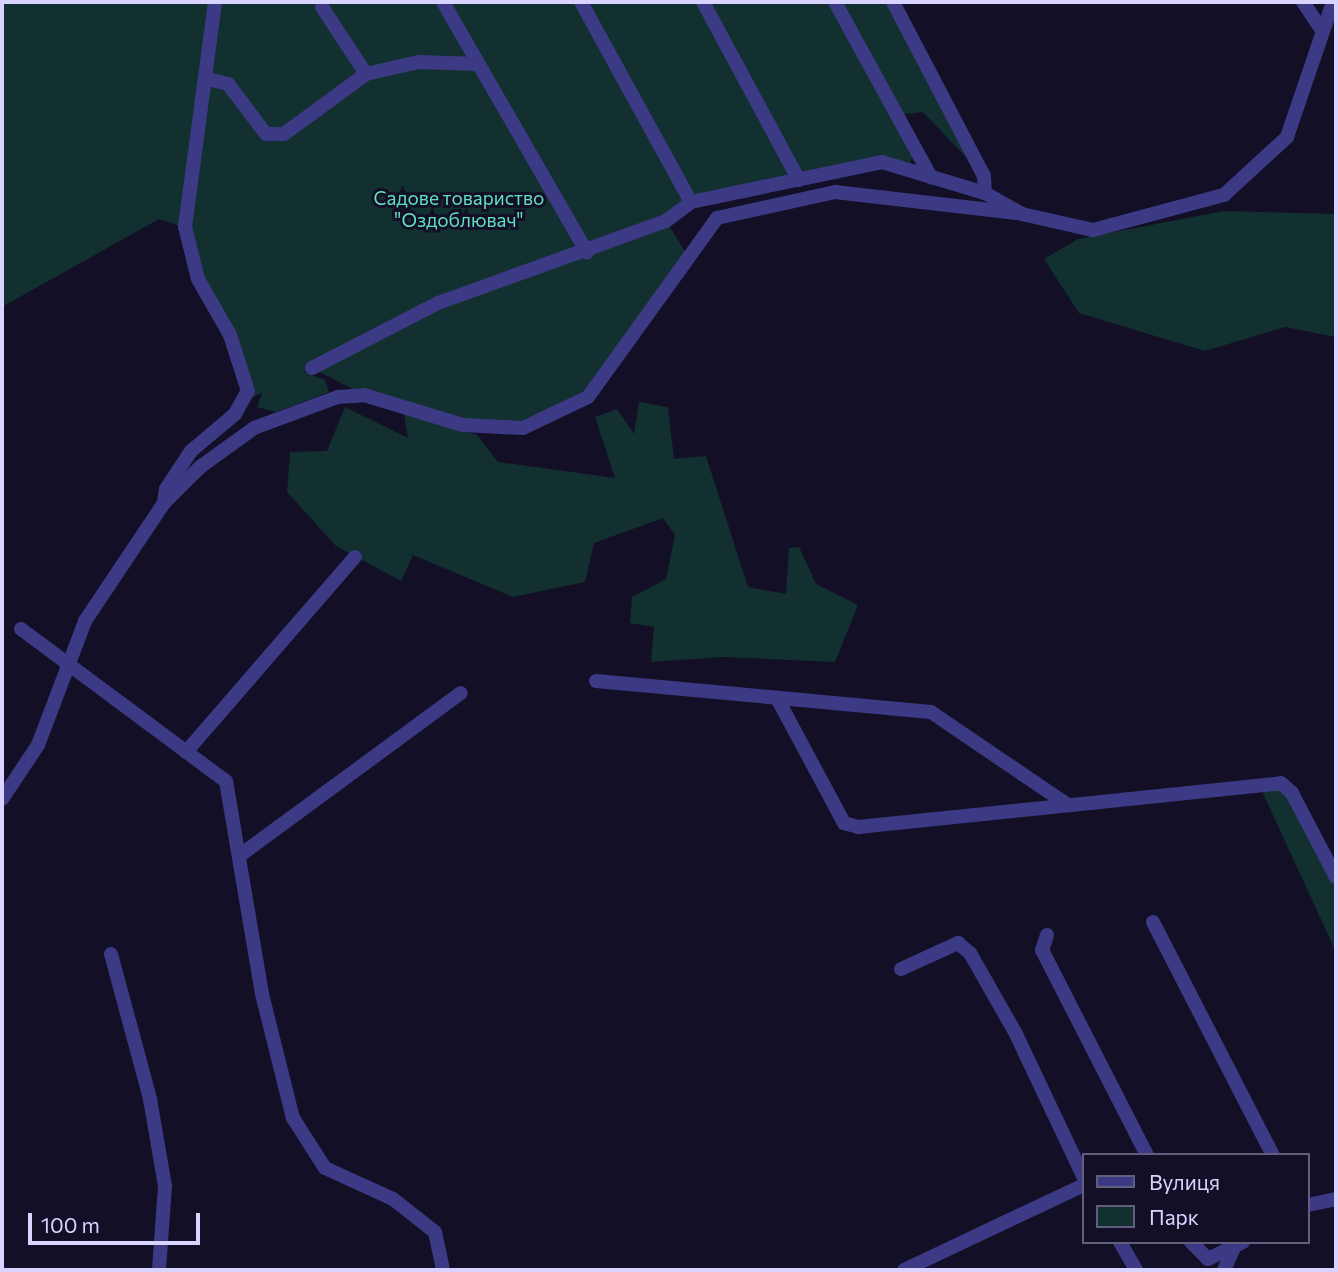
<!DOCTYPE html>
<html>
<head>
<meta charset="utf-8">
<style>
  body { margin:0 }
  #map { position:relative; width:1338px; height:1272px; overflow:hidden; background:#130f26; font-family:Commissioner,sans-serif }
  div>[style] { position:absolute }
  .green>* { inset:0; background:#12302f }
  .minor>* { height:14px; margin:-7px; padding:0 7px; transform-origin:7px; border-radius:7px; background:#3d3a85 }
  span { translate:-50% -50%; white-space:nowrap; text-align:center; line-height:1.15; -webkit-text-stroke:6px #130f26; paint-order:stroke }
  .park-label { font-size:19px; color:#5fe0c0 }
  .frame { position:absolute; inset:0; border:4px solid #d9d4ff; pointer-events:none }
  .legend { position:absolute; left:1082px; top:1153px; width:228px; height:91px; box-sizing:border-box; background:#130f26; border:2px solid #625e7d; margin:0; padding:9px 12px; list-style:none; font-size:21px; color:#d9d4ff }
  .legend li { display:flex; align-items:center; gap:14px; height:35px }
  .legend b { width:35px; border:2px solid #625e7d }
  .scale { position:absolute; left:28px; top:1213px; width:172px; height:32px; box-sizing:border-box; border:4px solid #d9d4ff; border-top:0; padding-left:9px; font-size:21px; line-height:24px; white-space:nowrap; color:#d9d4ff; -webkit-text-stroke:5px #130f26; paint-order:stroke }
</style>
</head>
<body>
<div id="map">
  <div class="green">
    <div style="clip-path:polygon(2px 2px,893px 2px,984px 176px,923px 112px,897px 115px,915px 149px,909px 167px,882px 162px,691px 202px,666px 221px,689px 258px,588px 397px,523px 428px,463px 425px,364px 395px,312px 368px,304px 372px,325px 380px,329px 392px,276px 412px,257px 407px,262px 393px,244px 401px,248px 391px,198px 279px,185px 228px,159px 219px,2px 307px)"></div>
    <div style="clip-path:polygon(1224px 211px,1336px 214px,1336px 337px,1285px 327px,1205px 351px,1079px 313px,1044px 259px,1078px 239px)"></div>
    <div style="clip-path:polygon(639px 402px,668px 407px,674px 459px,706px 456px,748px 587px,786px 594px,789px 548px,799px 547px,816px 584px,858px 605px,835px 662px,724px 657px,651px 662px,654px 627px,630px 623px,632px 597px,666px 579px,675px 535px,663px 518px,594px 543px,585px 582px,513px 597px,413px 555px,401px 581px,336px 546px,287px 492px,290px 452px,327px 451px,345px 407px,408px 438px,404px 414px,477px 435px,498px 462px,615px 478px,595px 417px,617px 409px,634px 434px)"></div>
    <div style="clip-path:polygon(1290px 782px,1336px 875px,1336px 952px,1261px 789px)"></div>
  </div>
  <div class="minor">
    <div style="left:443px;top:2px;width:289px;rotate:60.1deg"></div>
    <div style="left:581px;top:2px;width:228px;rotate:61.2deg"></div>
    <div style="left:703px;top:2px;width:202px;rotate:61.7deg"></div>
    <div style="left:835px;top:2px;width:200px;rotate:61.3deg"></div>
    <div style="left:893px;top:2px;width:196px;rotate:62.4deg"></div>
    <div style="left:984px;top:176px;width:17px;rotate:87deg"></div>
    <div style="left:1303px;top:2px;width:32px;rotate:56deg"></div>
    <div style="left:322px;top:7px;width:80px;rotate:56.7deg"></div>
    <div style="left:208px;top:79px;width:21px;rotate:14deg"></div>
    <div style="left:228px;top:84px;width:63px;rotate:52.8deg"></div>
    <div style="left:266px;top:134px;width:18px"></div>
    <div style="left:284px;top:134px;width:102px;rotate:-36.2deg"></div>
    <div style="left:366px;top:74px;width:54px;rotate:-12.8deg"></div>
    <div style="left:419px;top:62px;width:57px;rotate:2deg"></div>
    <div style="left:312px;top:368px;width:142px;rotate:-27.3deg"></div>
    <div style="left:438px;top:303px;width:242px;rotate:-19.8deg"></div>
    <div style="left:666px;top:221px;width:31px;rotate:-37deg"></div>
    <div style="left:691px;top:202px;width:195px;rotate:-11.8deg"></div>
    <div style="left:882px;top:162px;width:108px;rotate:16.8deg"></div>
    <div style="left:985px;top:193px;width:43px;rotate:29.6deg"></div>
    <div style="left:1022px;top:214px;width:73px;rotate:12.7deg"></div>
    <div style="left:1093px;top:230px;width:136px;rotate:-15deg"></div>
    <div style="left:1224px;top:195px;width:86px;rotate:-42.6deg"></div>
    <div style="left:1287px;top:137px;width:143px;rotate:-71.2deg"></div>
    <div style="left:164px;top:503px;width:51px;rotate:-45deg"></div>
    <div style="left:200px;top:467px;width:67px;rotate:-35.8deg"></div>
    <div style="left:254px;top:428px;width:90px;rotate:-20.3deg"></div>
    <div style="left:338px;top:397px;width:26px;rotate:-4deg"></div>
    <div style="left:364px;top:395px;width:103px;rotate:16.9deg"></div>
    <div style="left:463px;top:425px;width:60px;rotate:2.9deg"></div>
    <div style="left:523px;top:428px;width:72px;rotate:-25.5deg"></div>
    <div style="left:588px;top:397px;width:221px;rotate:-54.2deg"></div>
    <div style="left:717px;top:218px;width:121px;rotate:-12.4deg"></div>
    <div style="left:835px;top:192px;width:183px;rotate:6.6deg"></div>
    <div style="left:21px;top:629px;width:255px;rotate:36.6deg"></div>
    <div style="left:226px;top:781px;width:216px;rotate:80.4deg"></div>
    <div style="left:262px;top:994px;width:128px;rotate:76deg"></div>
    <div style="left:293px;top:1118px;width:59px;rotate:57.4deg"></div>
    <div style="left:325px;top:1168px;width:75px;rotate:24.5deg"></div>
    <div style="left:393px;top:1199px;width:53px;rotate:38.2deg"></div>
    <div style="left:435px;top:1232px;width:39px;rotate:78deg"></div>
    <div style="left:596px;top:681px;width:336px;rotate:5.3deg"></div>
    <div style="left:931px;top:712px;width:166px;rotate:34.2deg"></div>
    <div style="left:777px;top:698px;width:142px;rotate:61.8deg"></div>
    <div style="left:844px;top:823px;width:15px;rotate:16deg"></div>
    <div style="left:858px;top:827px;width:425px;rotate:-5.9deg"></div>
    <div style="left:1281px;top:783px;width:15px;rotate:42deg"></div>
    <div style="left:1292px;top:793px;width:95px;rotate:62.4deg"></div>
    <div style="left:186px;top:752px;width:258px;rotate:-49.1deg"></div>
    <div style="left:2px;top:799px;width:65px;rotate:-56.3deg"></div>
    <div style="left:38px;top:745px;width:133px;rotate:-69.2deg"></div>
    <div style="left:85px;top:621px;width:142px;rotate:-56.2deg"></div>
    <div style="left:164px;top:503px;width:14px;rotate:-82deg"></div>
    <div style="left:166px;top:489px;width:45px;rotate:-56.7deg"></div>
    <div style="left:191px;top:451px;width:57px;rotate:-40.1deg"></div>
    <div style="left:235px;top:414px;width:26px;rotate:-61deg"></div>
    <div style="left:248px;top:391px;width:59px;rotate:-107.8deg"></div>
    <div style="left:230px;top:335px;width:64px;rotate:-119.7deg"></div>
    <div style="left:198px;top:279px;width:54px;rotate:-104deg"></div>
    <div style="left:185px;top:227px;width:227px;rotate:-82.4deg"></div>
    <div style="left:239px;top:856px;width:275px;rotate:-36.3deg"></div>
    <div style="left:1153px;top:922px;width:262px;rotate:62.8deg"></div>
    <div style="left:1047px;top:935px;width:16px;rotate:108deg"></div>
    <div style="left:1042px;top:950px;width:230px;rotate:62.9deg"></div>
    <div style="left:111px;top:954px;width:150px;rotate:74.9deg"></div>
    <div style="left:150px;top:1099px;width:88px;rotate:80.2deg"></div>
    <div style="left:165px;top:1186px;width:84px;rotate:94.1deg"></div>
    <div style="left:901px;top:969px;width:63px;rotate:-24.5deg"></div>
    <div style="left:958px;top:943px;width:16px;rotate:40deg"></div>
    <div style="left:970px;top:953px;width:93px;rotate:60.4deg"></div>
    <div style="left:1016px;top:1034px;width:159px;rotate:64.7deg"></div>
    <div style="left:1308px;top:1205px;width:29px;rotate:-12deg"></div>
    <div style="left:1120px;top:1242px;width:32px;rotate:60deg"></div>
    <div style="left:1191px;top:1242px;width:24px;rotate:45deg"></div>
    <div style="left:1208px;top:1259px;width:39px;rotate:-26deg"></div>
    <div style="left:904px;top:1270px;width:199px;rotate:-25.3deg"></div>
    <div style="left:1224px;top:1270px;width:24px;rotate:-66deg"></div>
  </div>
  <div class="park-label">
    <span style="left:459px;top:209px">Садове товариство<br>"Оздоблювач"</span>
  </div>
  <div class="frame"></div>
  <ul class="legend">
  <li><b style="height:9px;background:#3d3a85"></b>Вулиця</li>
  <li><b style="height:19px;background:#12302f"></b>Парк</li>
  </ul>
  <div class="scale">100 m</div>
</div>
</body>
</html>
